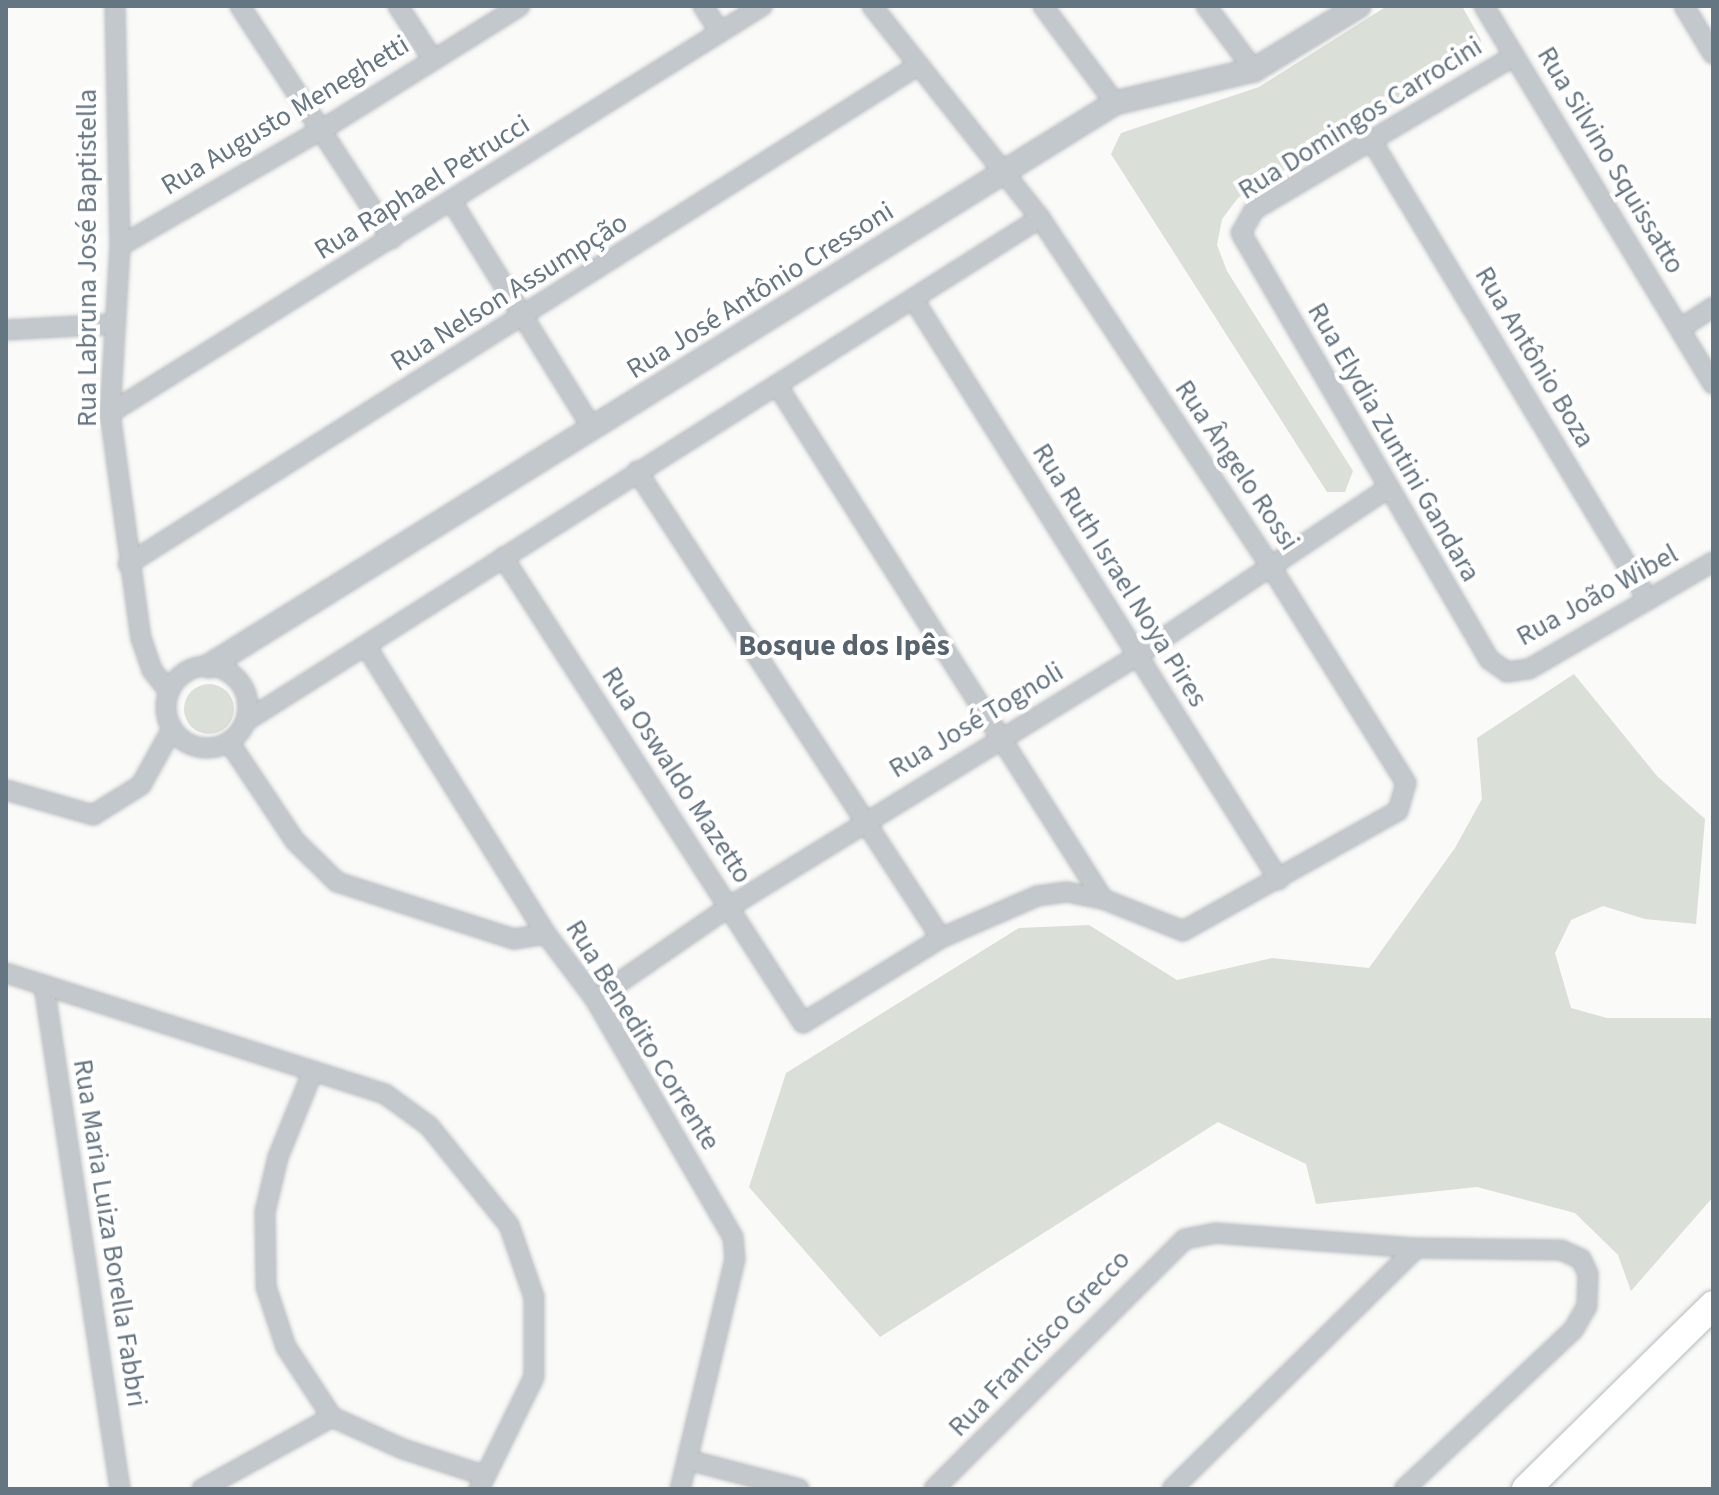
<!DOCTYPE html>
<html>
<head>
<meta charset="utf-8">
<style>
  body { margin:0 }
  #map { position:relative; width:1719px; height:1495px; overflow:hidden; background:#fafaf8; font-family:"Source Sans 3",sans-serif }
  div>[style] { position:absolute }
  .green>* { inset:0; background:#dadfd7 }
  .round { border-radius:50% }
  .roads { filter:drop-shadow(0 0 2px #b5babe) drop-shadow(0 0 2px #b5babe) }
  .minor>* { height:18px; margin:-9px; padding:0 9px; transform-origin:9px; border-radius:9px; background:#c3c8cc }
  .minor>.ring { margin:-9px; padding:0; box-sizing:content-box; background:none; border:18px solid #c3c8cc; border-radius:50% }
  .tertiary>* { height:22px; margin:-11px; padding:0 11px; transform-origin:11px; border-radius:11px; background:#c3c8cc }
  .primary>* { height:28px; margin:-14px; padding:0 14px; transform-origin:14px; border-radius:14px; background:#fff }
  span { translate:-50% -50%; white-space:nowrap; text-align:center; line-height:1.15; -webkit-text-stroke:8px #fff; paint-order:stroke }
  .street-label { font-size:28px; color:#657683 }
  .neighbourhood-label { font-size:30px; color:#57646e; font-weight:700 }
  .frame { position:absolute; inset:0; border:8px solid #657683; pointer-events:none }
</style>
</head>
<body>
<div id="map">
  <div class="green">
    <div style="clip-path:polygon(1387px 6px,1462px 6px,1481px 40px,1478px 55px,1238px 198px,1222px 219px,1217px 245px,1227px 271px,1353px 471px,1345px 492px,1327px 492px,1111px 154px,1121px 133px,1259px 87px)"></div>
    <div style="clip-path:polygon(1574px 674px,1657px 776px,1705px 819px,1696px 924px,1645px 919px,1603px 906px,1571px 920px,1555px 953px,1571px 1008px,1607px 1018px,1713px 1018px,1713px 1197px,1631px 1291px,1618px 1255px,1575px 1213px,1477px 1187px,1316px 1204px,1306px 1164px,1218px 1122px,880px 1337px,749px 1187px,786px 1073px,1019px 928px,1089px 925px,1177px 980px,1272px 958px,1369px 968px,1455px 848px,1482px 799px,1477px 738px)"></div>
    <div class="round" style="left:184px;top:684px;width:50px;height:50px"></div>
  </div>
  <div class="roads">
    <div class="minor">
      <div style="left:115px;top:6px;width:240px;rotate:88.8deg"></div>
      <div style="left:120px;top:246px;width:167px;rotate:93.4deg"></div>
      <div style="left:110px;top:413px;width:227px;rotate:82.2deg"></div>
      <div style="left:141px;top:638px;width:34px;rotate:71deg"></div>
      <div style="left:152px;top:670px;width:28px;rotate:52deg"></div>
      <div style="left:240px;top:6px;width:278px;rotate:56.9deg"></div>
      <div style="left:398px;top:6px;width:62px;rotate:56.8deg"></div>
      <div style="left:703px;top:6px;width:31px;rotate:57deg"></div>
      <div style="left:1043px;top:6px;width:121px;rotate:53.4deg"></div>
      <div style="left:1206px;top:6px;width:80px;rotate:53.1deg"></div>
      <div style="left:1484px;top:6px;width:442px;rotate:58.8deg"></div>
      <div style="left:1684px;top:6px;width:56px;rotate:58.9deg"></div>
      <div style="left:1514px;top:56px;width:302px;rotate:149.4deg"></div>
      <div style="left:1254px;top:210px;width:26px;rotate:119deg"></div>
      <div style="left:1241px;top:233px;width:494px;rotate:59.8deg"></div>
      <div style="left:1490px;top:660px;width:21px;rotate:35deg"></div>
      <div style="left:1507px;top:672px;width:22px;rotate:-8deg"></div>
      <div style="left:1529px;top:669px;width:213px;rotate:-30.2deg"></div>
      <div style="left:1373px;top:143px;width:533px;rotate:58.96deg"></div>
      <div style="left:452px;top:202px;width:267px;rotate:58.2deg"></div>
      <div style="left:120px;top:246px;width:234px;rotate:-30deg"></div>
      <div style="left:323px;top:129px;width:232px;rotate:-32deg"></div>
      <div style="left:914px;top:300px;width:685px;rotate:57.82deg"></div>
      <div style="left:1681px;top:328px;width:38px;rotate:-33deg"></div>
      <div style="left:6px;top:330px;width:108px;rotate:-3.2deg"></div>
      <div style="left:777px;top:385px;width:609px;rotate:57.62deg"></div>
      <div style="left:110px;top:413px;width:769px;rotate:-31.97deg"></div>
      <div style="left:637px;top:471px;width:557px;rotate:56.94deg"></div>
      <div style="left:503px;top:557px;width:554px;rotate:57.23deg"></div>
      <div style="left:803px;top:1023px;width:162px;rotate:-31.6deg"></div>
      <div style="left:941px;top:938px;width:105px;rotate:-23.6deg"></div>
      <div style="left:1037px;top:896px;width:30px;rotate:-8deg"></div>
      <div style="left:1067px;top:892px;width:37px;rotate:11deg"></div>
      <div style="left:1103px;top:899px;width:86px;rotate:21.8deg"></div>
      <div style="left:1183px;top:931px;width:246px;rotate:-29.2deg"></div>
      <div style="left:1398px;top:811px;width:29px;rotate:-74deg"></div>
      <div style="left:1406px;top:783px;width:255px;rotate:-122deg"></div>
      <div style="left:1271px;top:567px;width:419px;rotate:-123.5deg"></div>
      <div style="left:1040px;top:218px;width:270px;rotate:-128.4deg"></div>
      <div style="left:128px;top:564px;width:935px;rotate:-32.25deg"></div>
      <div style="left:366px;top:646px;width:340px;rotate:58deg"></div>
      <div style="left:546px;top:934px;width:81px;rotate:53deg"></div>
      <div style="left:595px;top:999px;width:275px;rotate:59.9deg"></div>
      <div style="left:733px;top:1237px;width:22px;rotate:85deg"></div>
      <div style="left:735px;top:1259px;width:236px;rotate:103.4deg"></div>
      <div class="ring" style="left:166px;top:666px;width:64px;height:64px"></div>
      <div style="left:246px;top:721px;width:940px;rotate:-32.35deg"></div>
      <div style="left:229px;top:742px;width:119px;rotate:56.3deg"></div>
      <div style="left:295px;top:841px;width:59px;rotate:44.3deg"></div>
      <div style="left:337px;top:882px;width:186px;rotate:17.9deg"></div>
      <div style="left:514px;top:939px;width:32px;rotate:-9deg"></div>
      <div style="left:6px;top:790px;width:91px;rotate:16deg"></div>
      <div style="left:93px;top:815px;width:57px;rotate:-32deg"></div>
      <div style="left:141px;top:785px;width:64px;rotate:-61deg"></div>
      <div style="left:6px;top:973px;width:398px;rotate:17.7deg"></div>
      <div style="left:385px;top:1094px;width:54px;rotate:36deg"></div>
      <div style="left:429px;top:1126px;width:127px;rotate:51.1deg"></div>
      <div style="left:509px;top:1225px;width:76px;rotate:70.9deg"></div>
      <div style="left:534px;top:1297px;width:80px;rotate:90deg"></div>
      <div style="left:534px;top:1377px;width:125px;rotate:116.2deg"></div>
      <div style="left:44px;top:985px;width:510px;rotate:81.42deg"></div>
      <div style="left:595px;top:999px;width:163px;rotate:-34.5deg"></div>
      <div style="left:729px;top:907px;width:480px;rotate:-31.6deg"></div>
      <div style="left:1138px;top:655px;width:299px;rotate:-33.7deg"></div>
      <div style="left:313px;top:1071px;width:93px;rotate:112.1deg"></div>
      <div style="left:278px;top:1157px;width:57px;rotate:103.3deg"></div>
      <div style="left:265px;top:1212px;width:75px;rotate:89.2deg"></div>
      <div style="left:266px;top:1287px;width:63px;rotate:71.6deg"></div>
      <div style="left:286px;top:1347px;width:84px;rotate:56.7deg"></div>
      <div style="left:332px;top:1417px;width:78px;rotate:24.3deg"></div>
      <div style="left:403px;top:1449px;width:84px;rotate:18deg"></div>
      <div style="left:688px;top:1460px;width:115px;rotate:14.6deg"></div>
      <div style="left:202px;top:1489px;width:149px;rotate:-29deg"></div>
      <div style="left:934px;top:1489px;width:354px;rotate:-44.9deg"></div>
      <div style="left:1185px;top:1239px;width:31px;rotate:-11deg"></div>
      <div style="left:1215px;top:1233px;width:202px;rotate:4.3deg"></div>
      <div style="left:1416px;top:1248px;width:145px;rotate:0.8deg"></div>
      <div style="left:1561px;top:1250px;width:22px;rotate:24deg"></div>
      <div style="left:1581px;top:1259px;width:17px;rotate:65deg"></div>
      <div style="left:1588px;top:1274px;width:32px;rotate:92deg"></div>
      <div style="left:1587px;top:1306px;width:28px;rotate:120deg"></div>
      <div style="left:1573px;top:1330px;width:232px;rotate:136.7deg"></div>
      <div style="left:1172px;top:1489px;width:343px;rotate:-44.6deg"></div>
    </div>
    <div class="tertiary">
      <div style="left:209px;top:666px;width:1067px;rotate:-31.86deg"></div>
      <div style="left:1115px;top:103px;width:143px;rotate:-13.4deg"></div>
      <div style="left:1254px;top:70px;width:123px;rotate:-31.4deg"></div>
    </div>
    <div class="primary">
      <div style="left:1526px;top:1489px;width:262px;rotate:-44.5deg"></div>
    </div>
  </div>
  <div class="street-label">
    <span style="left:285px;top:115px;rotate:-31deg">Rua Augusto Meneghetti</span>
    <span style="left:1360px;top:118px;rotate:-32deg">Rua Domingos Carrocini</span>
    <span style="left:1611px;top:160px;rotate:59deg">Rua Silvino Squissatto</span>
    <span style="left:422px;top:187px;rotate:-32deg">Rua Raphael Petrucci</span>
    <span style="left:87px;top:258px;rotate:-90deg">Rua Labruna José Baptistella</span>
    <span style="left:760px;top:290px;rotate:-32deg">Rua José Antônio Cressoni</span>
    <span style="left:509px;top:292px;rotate:-32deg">Rua Nelson Assumpção</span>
    <span style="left:1535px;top:357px;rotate:59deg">Rua Antônio Boza</span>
    <span style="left:1394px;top:442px;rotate:60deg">Rua Elydia Zuntini Gandara</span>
    <span style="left:1237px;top:465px;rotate:56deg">Rua Ângelo Rossi</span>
    <span style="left:1120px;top:575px;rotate:58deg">Rua Ruth Israel Noya Pires</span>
    <span style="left:1597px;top:595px;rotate:-29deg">Rua João Wibel</span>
    <span style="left:976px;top:720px;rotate:-31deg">Rua José Tognoli</span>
    <span style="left:677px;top:775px;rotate:57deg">Rua Oswaldo Mazetto</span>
    <span style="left:643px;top:1035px;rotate:58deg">Rua Benedito Corrente</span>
    <span style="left:110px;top:1233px;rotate:81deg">Rua Maria Luiza Borella Fabbri</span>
    <span style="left:1039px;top:1343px;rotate:-46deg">Rua Francisco Grecco</span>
  </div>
  <div class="neighbourhood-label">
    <span style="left:844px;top:646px">Bosque dos Ipês</span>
  </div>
  <div class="frame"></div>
</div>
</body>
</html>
